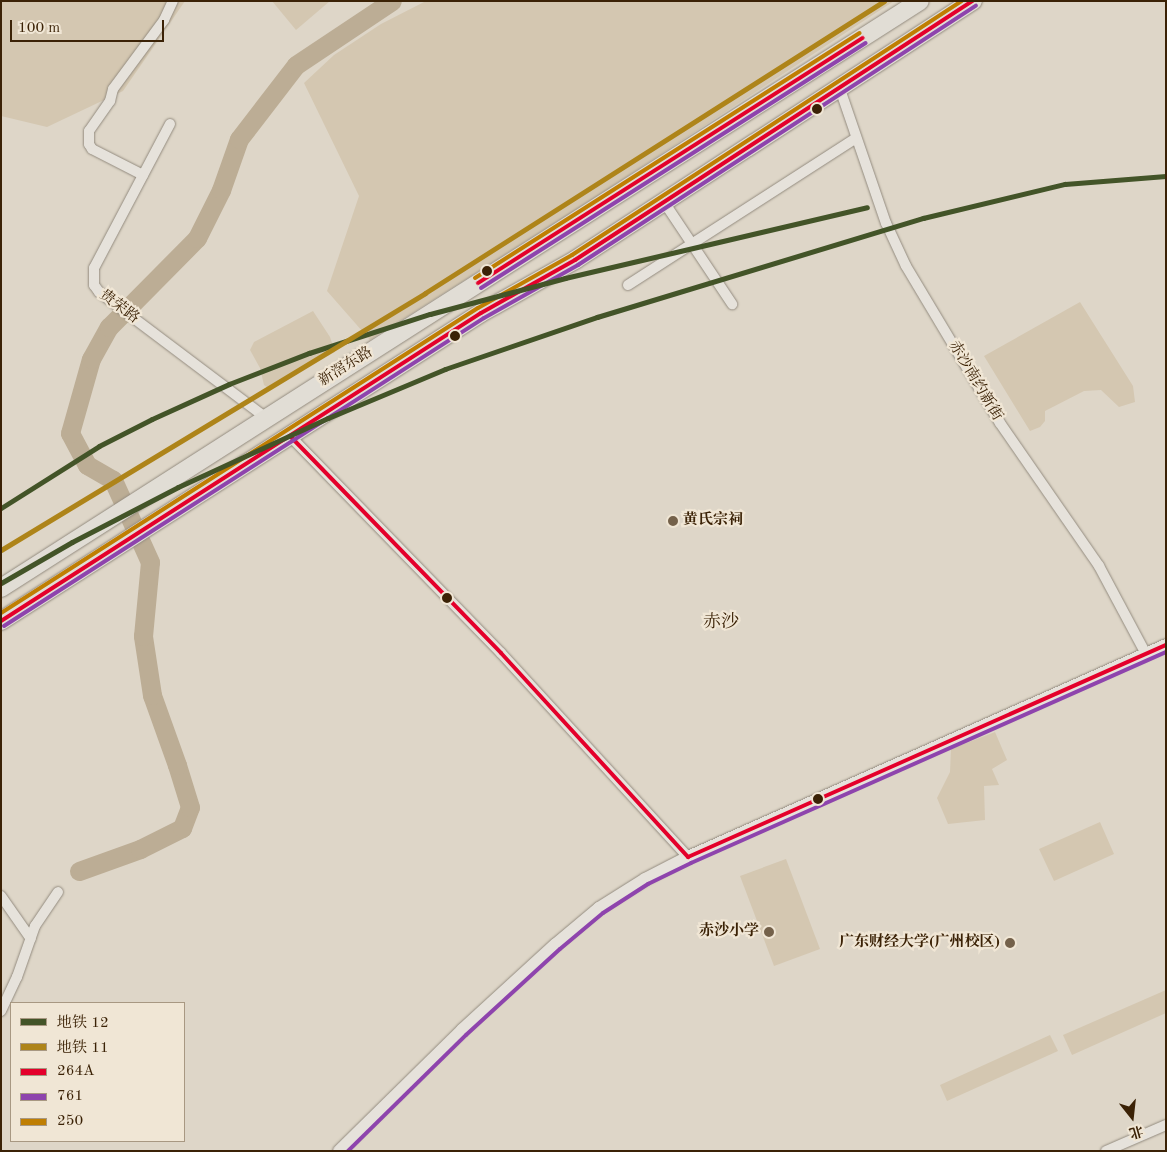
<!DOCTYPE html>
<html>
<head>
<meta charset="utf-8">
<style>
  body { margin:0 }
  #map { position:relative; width:1167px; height:1152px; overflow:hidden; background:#ded6c8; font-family:"Old Standard TT","Noto Serif SC",serif }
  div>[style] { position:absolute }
  .green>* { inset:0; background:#d4c7b1 }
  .river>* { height:19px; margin:-9.5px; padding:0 9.5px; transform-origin:9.5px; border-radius:9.5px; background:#bcad95 }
  .roads { filter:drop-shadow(0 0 1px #938b7f) drop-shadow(0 0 1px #938b7f) }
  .minor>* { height:10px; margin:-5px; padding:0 5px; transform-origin:5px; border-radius:5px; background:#e6e2db }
  .tertiary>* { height:12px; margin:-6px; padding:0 6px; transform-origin:6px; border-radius:6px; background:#e6e2db }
  .trunk>* { height:18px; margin:-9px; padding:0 9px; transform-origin:9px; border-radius:9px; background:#e1ddd5 }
  .bus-1>* { height:4px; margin:-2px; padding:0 2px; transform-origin:2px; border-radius:2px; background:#e4002b }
  .bus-2>* { height:4px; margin:-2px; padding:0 2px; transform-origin:2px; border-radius:2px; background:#8e44ad }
  .bus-3>* { height:4px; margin:-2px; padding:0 2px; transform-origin:2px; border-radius:2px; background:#bf7e02 }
  .metro-1>* { height:5px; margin:-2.5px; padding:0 2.5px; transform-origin:2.5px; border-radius:2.5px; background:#435428 }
  .metro-2>* { height:5px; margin:-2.5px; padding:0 2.5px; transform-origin:2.5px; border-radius:2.5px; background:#ae8419 }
  .dots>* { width:14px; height:14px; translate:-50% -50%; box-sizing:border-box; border:2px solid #f0e6d5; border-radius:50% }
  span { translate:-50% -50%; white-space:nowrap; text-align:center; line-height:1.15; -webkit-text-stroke:4.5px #f0e6d5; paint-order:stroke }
  .street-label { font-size:15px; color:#3b2206 }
  .poi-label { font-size:15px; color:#3b2206; font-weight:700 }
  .left { translate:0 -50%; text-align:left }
  .right { translate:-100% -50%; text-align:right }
  .quarter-label { font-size:18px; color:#3b2206 }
  .frame { position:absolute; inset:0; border:2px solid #3b2206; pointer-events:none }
  .legend { position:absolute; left:10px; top:1002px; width:175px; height:140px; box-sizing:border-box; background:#f0e6d5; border:1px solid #a89882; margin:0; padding:6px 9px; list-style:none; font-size:15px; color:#3b2206 }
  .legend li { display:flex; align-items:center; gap:10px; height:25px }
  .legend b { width:25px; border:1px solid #a89882 }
  .north { position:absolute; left:1107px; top:1092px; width:50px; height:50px; -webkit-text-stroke:4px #f0e6d5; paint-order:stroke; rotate:164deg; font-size:14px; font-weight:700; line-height:20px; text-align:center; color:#3b2206 }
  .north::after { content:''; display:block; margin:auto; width:18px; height:22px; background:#3b2206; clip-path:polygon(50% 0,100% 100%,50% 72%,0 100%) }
  .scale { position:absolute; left:10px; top:20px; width:154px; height:22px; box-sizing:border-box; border:2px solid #3b2206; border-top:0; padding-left:6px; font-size:15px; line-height:18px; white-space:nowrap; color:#3b2206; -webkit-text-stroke:4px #f0e6d5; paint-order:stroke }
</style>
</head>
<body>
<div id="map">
  <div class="green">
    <div style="clip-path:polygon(1px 1px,185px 1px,123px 91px,47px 127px,1px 116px)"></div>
    <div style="clip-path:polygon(272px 1px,330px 1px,296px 30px)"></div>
    <div style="clip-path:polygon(426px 1px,894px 1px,591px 200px,370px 340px,327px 291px,359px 196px,304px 83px,334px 55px,381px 24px)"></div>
    <div style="clip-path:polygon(1080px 302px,1133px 386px,1135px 402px,1119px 407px,1101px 390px,1084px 391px,1045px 411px,1045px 421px,1040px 427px,1030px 431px,984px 356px)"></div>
    <div style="clip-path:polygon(313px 311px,330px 337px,335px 352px,268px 388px,264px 385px,260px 368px,250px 350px,254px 342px)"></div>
    <div style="clip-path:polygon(995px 732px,1007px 760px,992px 769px,999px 785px,984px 786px,985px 820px,948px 824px,937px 798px,950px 772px,951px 749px)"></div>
    <div style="clip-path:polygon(1100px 822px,1114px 854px,1054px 881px,1039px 849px)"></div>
    <div style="clip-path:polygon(786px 859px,820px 949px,774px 966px,740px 876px)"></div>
    <div style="clip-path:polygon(1166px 990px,1166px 1013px,1072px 1055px,1063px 1035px)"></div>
    <div style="clip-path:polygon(1050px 1035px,1058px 1051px,947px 1101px,940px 1085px)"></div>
  </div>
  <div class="river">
    <div style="left:79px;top:871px;width:65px;rotate:-19.8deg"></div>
    <div style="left:140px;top:849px;width:47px;rotate:-26.6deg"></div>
    <div style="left:182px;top:828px;width:22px;rotate:-69deg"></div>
    <div style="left:190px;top:807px;width:44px;rotate:-107.2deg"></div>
    <div style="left:177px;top:765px;width:74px;rotate:-109.7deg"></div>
    <div style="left:152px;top:695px;width:60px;rotate:-98.7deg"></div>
    <div style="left:143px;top:636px;width:74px;rotate:-84.6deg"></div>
    <div style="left:150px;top:562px;width:90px;rotate:-114.3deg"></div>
    <div style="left:113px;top:480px;width:30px;rotate:-150deg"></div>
    <div style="left:87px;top:465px;width:36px;rotate:-118deg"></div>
    <div style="left:70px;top:433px;width:77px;rotate:-74.2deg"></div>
    <div style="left:91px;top:359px;width:37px;rotate:-61deg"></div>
    <div style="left:109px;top:327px;width:125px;rotate:-45.3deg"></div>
    <div style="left:197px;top:238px;width:54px;rotate:-63.4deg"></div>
    <div style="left:221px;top:190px;width:54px;rotate:-70.6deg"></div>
    <div style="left:239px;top:139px;width:93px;rotate:-52.4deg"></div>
    <div style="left:296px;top:65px;width:115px;rotate:-33.7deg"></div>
  </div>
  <div class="roads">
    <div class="minor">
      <div style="left:840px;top:89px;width:142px;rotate:71.1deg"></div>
      <div style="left:886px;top:223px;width:47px;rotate:65.1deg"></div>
      <div style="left:906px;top:266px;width:183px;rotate:59.1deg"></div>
      <div style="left:1000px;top:423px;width:174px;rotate:55.3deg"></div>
      <div style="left:1099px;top:566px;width:100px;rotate:61.9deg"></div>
      <div style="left:170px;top:124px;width:163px;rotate:117.8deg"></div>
      <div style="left:94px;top:268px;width:17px;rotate:90deg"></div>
      <div style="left:94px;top:285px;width:9px;rotate:54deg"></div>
      <div style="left:99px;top:292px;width:209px;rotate:37deg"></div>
      <div style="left:143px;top:175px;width:57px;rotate:-153deg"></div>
      <div style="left:92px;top:149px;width:6px;rotate:-121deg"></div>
      <div style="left:89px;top:144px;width:13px;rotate:-90deg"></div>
      <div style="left:89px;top:131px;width:37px;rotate:-55deg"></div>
      <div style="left:110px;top:101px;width:12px;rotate:-76deg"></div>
      <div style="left:113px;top:89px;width:86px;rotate:-53.5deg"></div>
      <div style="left:164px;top:20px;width:21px;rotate:-65deg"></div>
      <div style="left:664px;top:202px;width:123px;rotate:56.3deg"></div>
      <div style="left:628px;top:285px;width:271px;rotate:-32.8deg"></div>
      <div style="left:290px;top:436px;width:303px;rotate:45.8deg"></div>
      <div style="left:501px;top:653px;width:277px;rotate:47.5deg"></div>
      <div style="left:1px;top:896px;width:52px;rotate:55.1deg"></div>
      <div style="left:1px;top:1011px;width:38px;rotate:-65deg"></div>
      <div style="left:17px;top:977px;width:54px;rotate:-70.6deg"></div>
      <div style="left:35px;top:926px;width:41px;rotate:-55.9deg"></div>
      <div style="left:1106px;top:1151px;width:65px;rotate:-23.4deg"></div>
    </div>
    <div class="tertiary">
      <div style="left:339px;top:1151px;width:173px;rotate:-44.5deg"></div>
      <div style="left:462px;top:1030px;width:127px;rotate:-42.5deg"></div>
      <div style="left:556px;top:944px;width:56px;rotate:-39.9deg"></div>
      <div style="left:599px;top:908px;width:54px;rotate:-32.2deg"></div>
      <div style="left:645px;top:879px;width:48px;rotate:-27.1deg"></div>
      <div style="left:688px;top:857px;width:523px;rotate:-23.92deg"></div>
    </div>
    <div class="trunk">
      <div style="left:1px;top:588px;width:1090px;rotate:-32.57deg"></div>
      <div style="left:1px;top:621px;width:570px;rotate:-32.69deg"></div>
      <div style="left:481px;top:313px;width:108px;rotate:-29.4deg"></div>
      <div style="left:575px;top:260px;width:475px;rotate:-33.1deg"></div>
    </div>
  </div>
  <div class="bus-1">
    <div style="left:478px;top:283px;width:456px;rotate:-32.5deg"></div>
    <div style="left:290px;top:436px;width:303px;rotate:45.8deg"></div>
    <div style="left:501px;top:653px;width:277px;rotate:47.5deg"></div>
    <div style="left:1px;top:621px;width:570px;rotate:-32.69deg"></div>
    <div style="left:481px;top:313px;width:108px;rotate:-29.4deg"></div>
    <div style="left:575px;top:260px;width:475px;rotate:-33.1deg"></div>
    <div style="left:688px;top:857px;width:523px;rotate:-23.92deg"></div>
  </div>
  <div class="bus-2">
    <div style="left:481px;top:288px;width:456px;rotate:-32.5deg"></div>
    <div style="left:4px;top:626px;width:570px;rotate:-32.69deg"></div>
    <div style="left:484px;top:318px;width:108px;rotate:-29.4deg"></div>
    <div style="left:578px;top:265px;width:475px;rotate:-33.1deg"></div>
    <div style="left:348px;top:1151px;width:165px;rotate:-44.5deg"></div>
    <div style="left:466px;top:1035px;width:127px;rotate:-42.5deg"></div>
    <div style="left:560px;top:949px;width:56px;rotate:-39.9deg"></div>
    <div style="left:603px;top:913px;width:54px;rotate:-32.8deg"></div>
    <div style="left:648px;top:884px;width:48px;rotate:-26deg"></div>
    <div style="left:691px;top:863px;width:520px;rotate:-23.95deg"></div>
  </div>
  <div class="bus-3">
    <div style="left:475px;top:278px;width:456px;rotate:-32.5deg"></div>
    <div style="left:1px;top:613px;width:566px;rotate:-32.6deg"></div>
    <div style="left:478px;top:308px;width:108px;rotate:-29.4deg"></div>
    <div style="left:572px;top:255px;width:465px;rotate:-33.1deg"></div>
  </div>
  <div class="metro-1">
    <div style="left:1px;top:508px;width:116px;rotate:-32.3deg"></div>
    <div style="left:99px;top:446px;width:59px;rotate:-27deg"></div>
    <div style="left:152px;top:419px;width:85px;rotate:-24.4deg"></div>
    <div style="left:229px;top:384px;width:86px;rotate:-21.2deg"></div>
    <div style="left:309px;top:353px;width:127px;rotate:-17.9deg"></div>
    <div style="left:430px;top:314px;width:140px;rotate:-14.9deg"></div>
    <div style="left:565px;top:278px;width:310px;rotate:-13.2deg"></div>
    <div style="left:1px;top:583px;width:82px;rotate:-30deg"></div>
    <div style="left:72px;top:542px;width:119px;rotate:-27.4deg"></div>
    <div style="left:178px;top:487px;width:165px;rotate:-24.7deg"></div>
    <div style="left:328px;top:418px;width:127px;rotate:-22.7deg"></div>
    <div style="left:445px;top:369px;width:161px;rotate:-18.9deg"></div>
    <div style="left:597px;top:317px;width:341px;rotate:-16.9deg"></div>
    <div style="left:923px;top:218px;width:146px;rotate:-13.5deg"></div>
    <div style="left:1065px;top:184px;width:101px;rotate:-4.5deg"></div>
  </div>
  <div class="metro-2">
    <div style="left:1px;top:550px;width:496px;rotate:-31.2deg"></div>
    <div style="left:425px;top:293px;width:544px;rotate:-32.46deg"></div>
  </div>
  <div class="dots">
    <div style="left:817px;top:109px;background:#3b2206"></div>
    <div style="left:487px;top:271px;background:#3b2206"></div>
    <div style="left:455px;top:336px;background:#3b2206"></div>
    <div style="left:673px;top:521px;background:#74614a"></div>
    <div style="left:447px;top:598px;background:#3b2206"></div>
    <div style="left:818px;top:799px;background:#3b2206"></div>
    <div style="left:769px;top:932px;background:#74614a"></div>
    <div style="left:1010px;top:943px;background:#74614a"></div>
  </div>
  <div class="street-label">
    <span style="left:119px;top:307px;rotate:37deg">贵荣路</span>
    <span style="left:346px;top:367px;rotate:-32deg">新滘东路</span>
    <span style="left:975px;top:381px;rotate:59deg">赤沙南约新街</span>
  </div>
  <div class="poi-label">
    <span class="left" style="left:683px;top:521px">黄氏宗祠</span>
    <span class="right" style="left:759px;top:932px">赤沙小学</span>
    <span class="right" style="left:1000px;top:943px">广东财经大学(广州校区)</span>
  </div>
  <div class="quarter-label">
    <span style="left:721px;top:622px">赤沙</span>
  </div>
  <div class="frame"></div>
  <ul class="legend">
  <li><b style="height:6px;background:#435428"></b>地铁 12</li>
  <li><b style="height:6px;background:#ae8419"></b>地铁 11</li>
  <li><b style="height:6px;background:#e4002b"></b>264A</li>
  <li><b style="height:6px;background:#8e44ad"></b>761</li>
  <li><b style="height:6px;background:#bf7e02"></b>250</li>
  </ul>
  <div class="north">北</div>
  <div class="scale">100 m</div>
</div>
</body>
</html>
